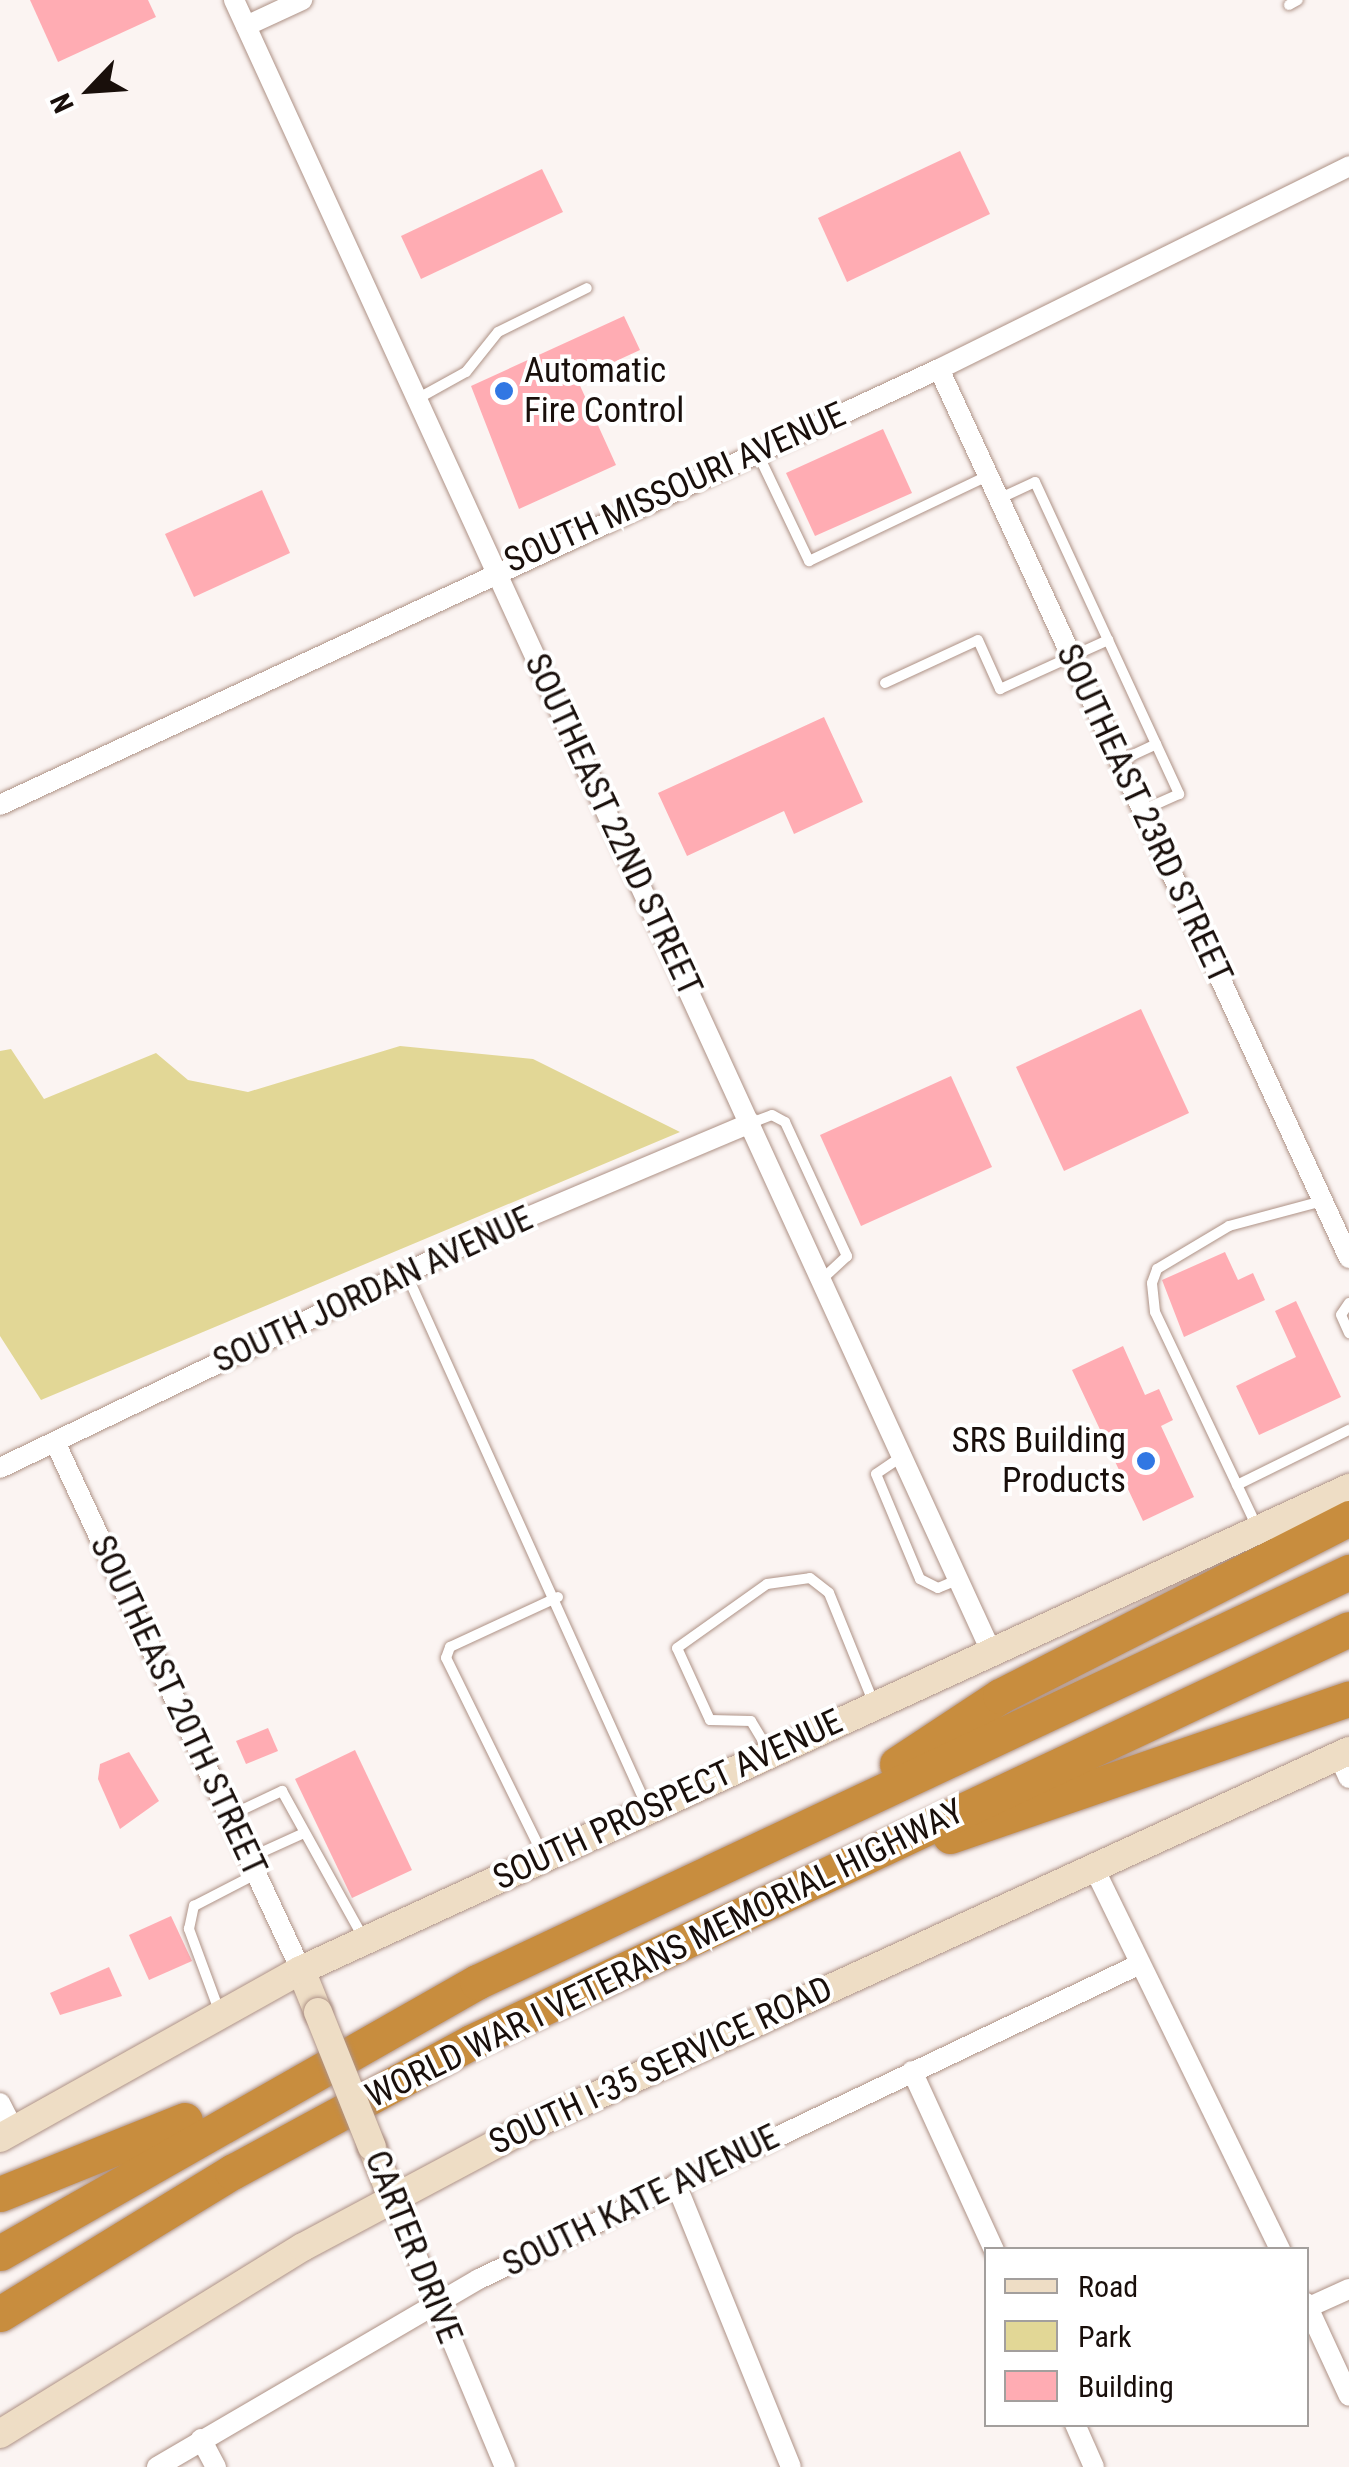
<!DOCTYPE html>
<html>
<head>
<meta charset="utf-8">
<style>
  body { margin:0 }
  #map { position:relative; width:1349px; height:2467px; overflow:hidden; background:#fbf4f2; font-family:"Roboto Condensed",sans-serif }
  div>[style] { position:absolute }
  .green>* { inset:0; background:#e2d796 }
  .building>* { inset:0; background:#ffacb3 }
  .roads { filter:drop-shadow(0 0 2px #ae9286) drop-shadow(0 0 2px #ae9286) }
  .lane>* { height:10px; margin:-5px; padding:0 5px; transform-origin:5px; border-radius:5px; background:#fff }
  .street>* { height:20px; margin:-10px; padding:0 10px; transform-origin:10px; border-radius:10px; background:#fff }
  .secondary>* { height:28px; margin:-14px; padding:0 14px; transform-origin:14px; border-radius:14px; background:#eeddc5 }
  .highway>* { height:35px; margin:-17.5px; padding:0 17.5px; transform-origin:17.5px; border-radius:17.5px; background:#c88d3e }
  .bridges { filter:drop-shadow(0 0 2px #ae9286) drop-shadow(0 0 2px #ae9286) }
  .secondary-bridge>* { height:28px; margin:-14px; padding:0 14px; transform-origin:14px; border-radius:14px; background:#eeddc5 }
  .dots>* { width:28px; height:28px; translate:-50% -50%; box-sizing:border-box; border:5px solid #fff; border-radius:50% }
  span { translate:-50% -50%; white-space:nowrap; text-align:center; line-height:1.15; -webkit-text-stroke:8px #fff; paint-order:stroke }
  .poi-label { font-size:35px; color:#190f0b }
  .left { translate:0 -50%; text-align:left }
  .right { translate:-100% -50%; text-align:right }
  .street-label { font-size:35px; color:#190f0b }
  .legend { position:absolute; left:984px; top:2247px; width:325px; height:180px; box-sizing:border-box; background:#fff; border:2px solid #a39f9d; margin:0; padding:12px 18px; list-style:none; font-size:30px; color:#190f0b }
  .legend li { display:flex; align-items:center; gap:20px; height:50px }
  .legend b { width:50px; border:2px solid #a39f9d }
  .north { position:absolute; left:40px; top:40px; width:100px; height:100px; -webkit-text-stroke:8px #fff; paint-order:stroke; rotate:245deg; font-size:28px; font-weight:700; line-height:40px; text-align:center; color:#190f0b }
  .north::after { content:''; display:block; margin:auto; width:35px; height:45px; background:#190f0b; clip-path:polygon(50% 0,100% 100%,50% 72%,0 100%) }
</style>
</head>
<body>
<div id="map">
  <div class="green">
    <div style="clip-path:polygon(400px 1046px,533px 1059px,680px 1132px,41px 1400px,0 1336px,0 1051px,11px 1049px,44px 1099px,156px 1053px,188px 1080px,248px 1092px)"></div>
  </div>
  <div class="building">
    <div style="clip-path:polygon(30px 0,148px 0,156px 17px,58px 62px)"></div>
    <div style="clip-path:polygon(960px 151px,990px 214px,847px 282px,818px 218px)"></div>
    <div style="clip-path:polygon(542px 169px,563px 212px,421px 279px,401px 236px)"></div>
    <div style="clip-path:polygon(624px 316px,640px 350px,577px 379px,616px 465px,519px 509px,471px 386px)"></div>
    <div style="clip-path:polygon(883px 429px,912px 493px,815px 536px,786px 473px)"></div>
    <div style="clip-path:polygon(262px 490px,290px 553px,194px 597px,165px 534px)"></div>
    <div style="clip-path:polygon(824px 717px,863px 802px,794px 834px,784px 811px,687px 856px,658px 793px)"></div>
    <div style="clip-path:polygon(1141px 1009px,1189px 1113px,1064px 1171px,1016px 1067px)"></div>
    <div style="clip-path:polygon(951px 1076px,992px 1167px,861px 1226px,820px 1135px)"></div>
    <div style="clip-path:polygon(1225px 1252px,1238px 1280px,1253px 1273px,1265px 1300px,1184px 1337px,1162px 1280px)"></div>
    <div style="clip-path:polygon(1296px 1301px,1341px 1397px,1259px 1435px,1236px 1386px,1296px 1357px,1275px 1311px)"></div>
    <div style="clip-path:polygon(1123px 1346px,1145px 1395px,1159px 1389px,1173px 1420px,1161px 1426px,1194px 1497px,1143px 1521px,1072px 1370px)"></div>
    <div style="clip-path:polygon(268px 1728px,278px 1751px,246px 1764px,236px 1741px)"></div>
    <div style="clip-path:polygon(355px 1750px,412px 1870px,352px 1898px,295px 1779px)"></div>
    <div style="clip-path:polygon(129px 1752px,159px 1801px,120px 1829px,98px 1779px,100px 1764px)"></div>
    <div style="clip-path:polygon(171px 1916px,192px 1961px,149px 1980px,129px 1935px)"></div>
    <div style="clip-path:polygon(109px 1967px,122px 1996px,60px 2015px,50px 1993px)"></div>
  </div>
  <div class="roads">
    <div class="lane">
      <div style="left:1289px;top:5px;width:10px;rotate:-29deg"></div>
      <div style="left:417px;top:399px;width:56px;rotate:-28.9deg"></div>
      <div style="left:466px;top:372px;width:51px;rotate:-51.3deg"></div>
      <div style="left:498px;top:332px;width:99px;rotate:-26.3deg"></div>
      <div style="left:757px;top:452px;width:121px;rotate:64.5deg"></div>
      <div style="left:809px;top:561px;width:197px;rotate:-25.5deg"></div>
      <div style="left:1108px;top:640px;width:170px;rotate:65.2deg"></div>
      <div style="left:1179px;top:794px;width:39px;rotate:156deg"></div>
      <div style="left:885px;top:683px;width:102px;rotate:-24.8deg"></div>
      <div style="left:978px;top:640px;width:54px;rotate:65.8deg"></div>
      <div style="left:1000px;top:689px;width:119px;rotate:-24.4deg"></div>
      <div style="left:1108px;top:640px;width:174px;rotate:-114.8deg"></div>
      <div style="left:1035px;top:482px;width:40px;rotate:155deg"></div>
      <div style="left:1120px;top:761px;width:40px;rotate:-25deg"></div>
      <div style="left:751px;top:1123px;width:22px;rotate:-21deg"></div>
      <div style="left:772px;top:1115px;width:15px;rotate:28deg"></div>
      <div style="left:785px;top:1122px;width:148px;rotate:65.2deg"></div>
      <div style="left:847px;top:1256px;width:34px;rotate:137deg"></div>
      <div style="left:406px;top:1273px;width:588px;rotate:65.7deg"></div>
      <div style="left:1349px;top:1303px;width:14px;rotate:124deg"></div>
      <div style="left:1341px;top:1315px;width:20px;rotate:66deg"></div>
      <div style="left:901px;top:1457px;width:30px;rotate:146deg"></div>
      <div style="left:876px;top:1474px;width:114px;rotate:67.3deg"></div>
      <div style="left:920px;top:1579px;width:20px;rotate:27deg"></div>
      <div style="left:938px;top:1588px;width:21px;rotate:-23deg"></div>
      <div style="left:1237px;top:1485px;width:125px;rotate:-26.2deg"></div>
      <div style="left:1258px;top:1529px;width:240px;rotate:-115.4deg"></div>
      <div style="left:1155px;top:1312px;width:29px;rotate:-96deg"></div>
      <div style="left:1152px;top:1283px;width:15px;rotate:-70deg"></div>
      <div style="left:1157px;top:1269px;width:84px;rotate:-30.8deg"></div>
      <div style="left:1229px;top:1226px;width:96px;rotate:-15deg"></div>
      <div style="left:769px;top:1751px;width:35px;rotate:-121deg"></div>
      <div style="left:751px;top:1721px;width:41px;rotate:-178.6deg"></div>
      <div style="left:710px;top:1720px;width:79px;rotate:-114.6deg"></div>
      <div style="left:677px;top:1648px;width:110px;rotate:-35.4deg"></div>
      <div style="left:767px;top:1584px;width:43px;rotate:-7.9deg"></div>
      <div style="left:810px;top:1578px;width:24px;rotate:38deg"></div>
      <div style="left:829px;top:1593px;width:120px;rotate:67.9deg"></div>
      <div style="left:229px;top:1816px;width:59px;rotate:-25.3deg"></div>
      <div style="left:282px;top:1791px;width:171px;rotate:61deg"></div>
      <div style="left:544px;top:1857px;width:222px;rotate:-116.2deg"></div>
      <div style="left:446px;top:1658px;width:12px;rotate:-70deg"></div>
      <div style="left:450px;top:1647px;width:119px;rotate:-24.8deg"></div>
      <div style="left:249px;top:1858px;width:58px;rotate:-24.4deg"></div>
      <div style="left:220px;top:2013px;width:90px;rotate:-110.3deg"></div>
      <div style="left:189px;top:1929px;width:24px;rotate:-78deg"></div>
      <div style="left:194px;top:1906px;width:70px;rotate:-27.3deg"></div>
    </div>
    <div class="street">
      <div style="left:234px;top:0;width:1816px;rotate:65.37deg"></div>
      <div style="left:246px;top:26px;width:62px;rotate:-24.9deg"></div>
      <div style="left:939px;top:369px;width:979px;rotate:65.24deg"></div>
      <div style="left:0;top:805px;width:1035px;rotate:-24.91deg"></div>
      <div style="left:939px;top:369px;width:458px;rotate:-26.3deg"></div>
      <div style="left:55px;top:1442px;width:582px;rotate:65.02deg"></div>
      <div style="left:0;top:1468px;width:536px;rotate:-25.66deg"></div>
      <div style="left:483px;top:1236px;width:291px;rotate:-22.9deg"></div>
      <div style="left:1339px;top:1756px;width:24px;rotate:66deg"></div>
      <div style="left:1095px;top:1870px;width:423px;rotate:64deg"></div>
      <div style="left:912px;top:2071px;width:197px;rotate:65.4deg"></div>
      <div style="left:0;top:2103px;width:29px;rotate:63deg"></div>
      <div style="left:676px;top:2184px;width:305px;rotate:67.9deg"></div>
      <div style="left:392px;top:2197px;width:293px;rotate:67.3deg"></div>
      <div style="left:1306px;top:2303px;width:102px;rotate:65.2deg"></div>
      <div style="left:1309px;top:2307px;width:44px;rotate:-24.2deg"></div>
      <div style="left:1075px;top:2424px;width:47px;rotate:66.2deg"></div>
      <div style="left:201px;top:2439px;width:32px;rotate:62deg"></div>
      <div style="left:157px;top:2467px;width:373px;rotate:-30.3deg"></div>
      <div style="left:479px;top:2279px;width:732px;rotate:-25.48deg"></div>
    </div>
    <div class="secondary">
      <div style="left:301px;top:1970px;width:45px;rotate:68deg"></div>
      <div style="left:0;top:2138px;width:345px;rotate:-29.2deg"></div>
      <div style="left:301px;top:1970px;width:1154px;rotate:-24.7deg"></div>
      <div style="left:372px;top:2147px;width:54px;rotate:68.2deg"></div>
      <div style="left:0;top:2434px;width:356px;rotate:-31.7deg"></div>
      <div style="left:303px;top:2247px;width:255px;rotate:-28.1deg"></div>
      <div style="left:528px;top:2127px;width:903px;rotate:-24.61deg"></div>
    </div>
    <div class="highway">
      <div style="left:897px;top:1764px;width:123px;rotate:-33.4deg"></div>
      <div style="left:1000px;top:1696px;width:392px;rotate:-27deg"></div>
      <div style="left:950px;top:1836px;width:422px;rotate:-19deg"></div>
      <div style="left:0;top:2194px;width:199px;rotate:-21.8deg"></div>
      <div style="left:0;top:2253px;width:549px;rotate:-29.6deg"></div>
      <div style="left:477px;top:1982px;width:964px;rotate:-25.18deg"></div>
      <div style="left:0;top:2314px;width:272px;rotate:-31.5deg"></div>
      <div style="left:232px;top:2172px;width:272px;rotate:-28.5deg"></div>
      <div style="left:471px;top:2042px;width:970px;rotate:-25.19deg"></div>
    </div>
  </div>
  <div class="bridges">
    <div class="secondary-bridge">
      <div style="left:318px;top:2012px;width:145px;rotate:68.2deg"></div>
    </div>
  </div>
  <div class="dots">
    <div style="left:504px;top:391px;background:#3177e3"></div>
    <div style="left:1146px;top:1461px;background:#3177e3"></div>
  </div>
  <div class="poi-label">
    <span class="left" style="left:524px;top:391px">Automatic<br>Fire Control</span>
    <span class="right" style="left:1126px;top:1461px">SRS Building<br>Products</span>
  </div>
  <div class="street-label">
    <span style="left:675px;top:488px;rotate:-24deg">SOUTH MISSOURI AVENUE</span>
    <span style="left:1144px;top:814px;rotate:65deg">SOUTHEAST 23RD STREET</span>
    <span style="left:613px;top:825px;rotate:65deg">SOUTHEAST 22ND STREET</span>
    <span style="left:373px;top:1290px;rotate:-25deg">SOUTH JORDAN AVENUE</span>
    <span style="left:178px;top:1706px;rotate:65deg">SOUTHEAST 20TH STREET</span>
    <span style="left:668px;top:1800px;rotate:-25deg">SOUTH PROSPECT AVENUE</span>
    <span style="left:665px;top:1954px;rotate:-26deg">WORLD WAR I VETERANS MEMORIAL HIGHWAY</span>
    <span style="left:661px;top:2066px;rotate:-25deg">SOUTH I-35 SERVICE ROAD</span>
    <span style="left:641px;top:2201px;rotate:-26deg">SOUTH KATE AVENUE</span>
    <span style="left:413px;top:2247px;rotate:68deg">CARTER DRIVE</span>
  </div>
  <ul class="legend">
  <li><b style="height:12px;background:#eeddc5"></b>Road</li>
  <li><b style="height:28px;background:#e2d796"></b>Park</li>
  <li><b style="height:28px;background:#ffacb3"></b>Building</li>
  </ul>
  <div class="north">N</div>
</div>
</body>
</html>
